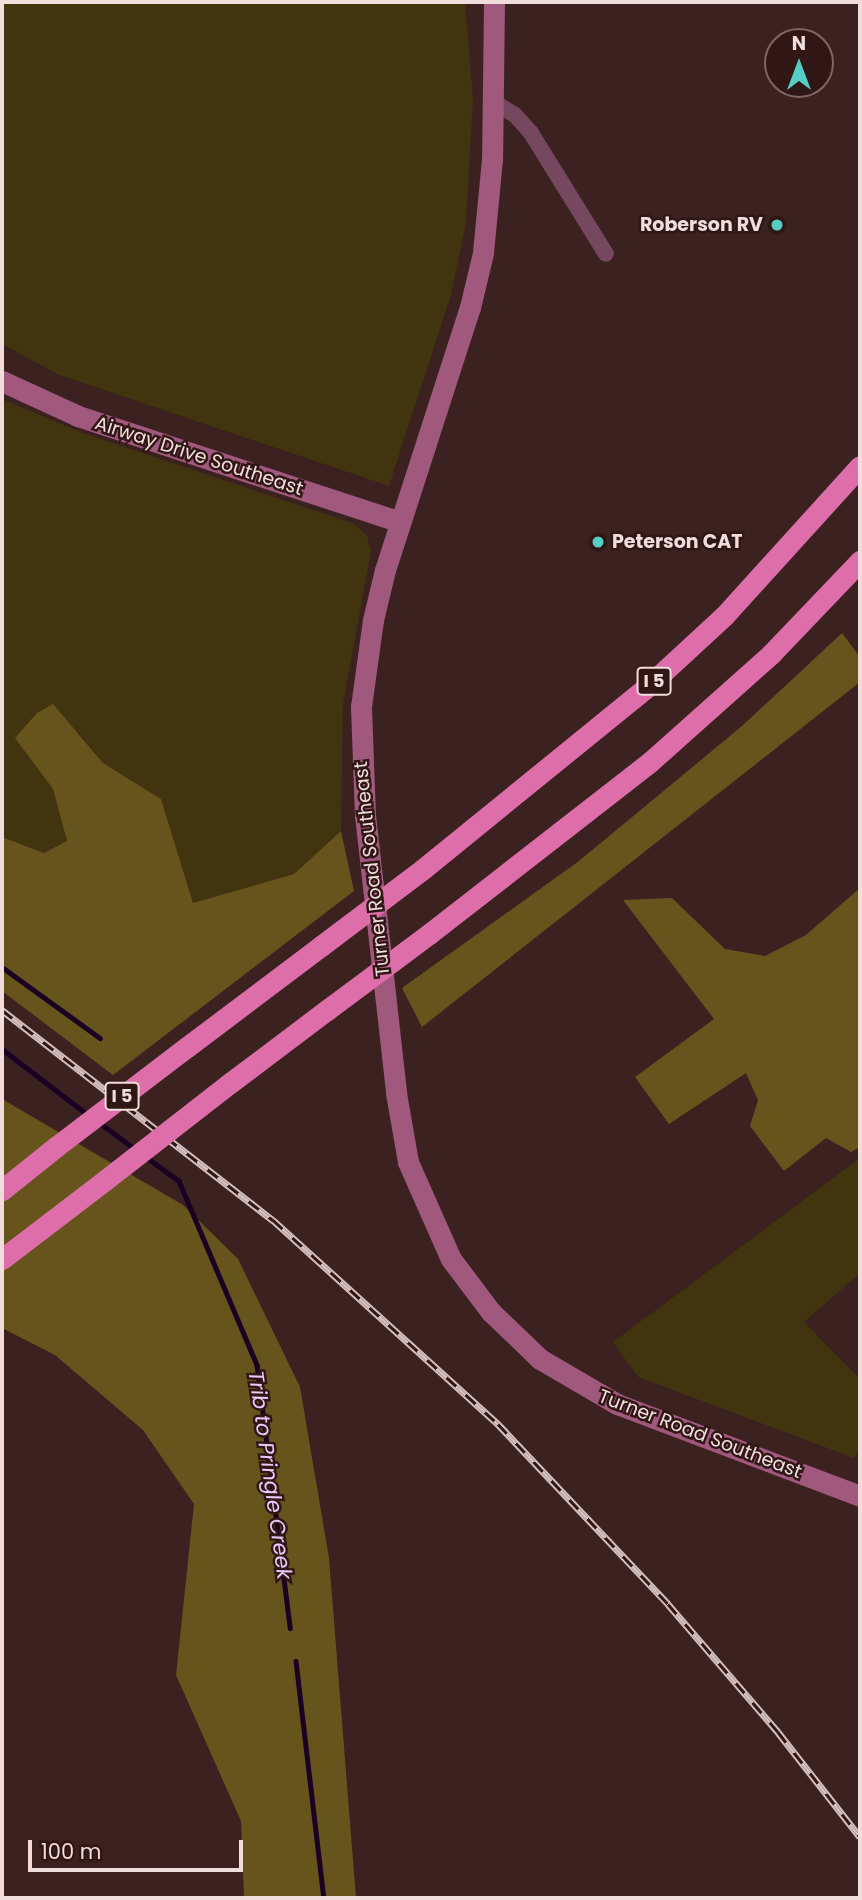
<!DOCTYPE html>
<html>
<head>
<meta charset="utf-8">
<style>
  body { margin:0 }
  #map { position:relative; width:862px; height:1900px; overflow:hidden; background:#3b2120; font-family:Poppins,sans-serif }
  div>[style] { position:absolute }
  .green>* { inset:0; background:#42340e }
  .forest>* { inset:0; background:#67541d }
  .stream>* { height:4.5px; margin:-2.25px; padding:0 2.25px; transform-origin:2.25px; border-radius:2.25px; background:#1a0124 }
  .street>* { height:16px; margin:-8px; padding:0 8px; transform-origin:8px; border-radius:8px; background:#76485f }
  .secondary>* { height:21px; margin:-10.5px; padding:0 10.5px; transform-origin:10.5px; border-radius:10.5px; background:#a0587d }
  .highway>* { height:21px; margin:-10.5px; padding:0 10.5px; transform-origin:10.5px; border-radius:10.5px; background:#de6ea9 }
  .rail>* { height:7px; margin-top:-3.5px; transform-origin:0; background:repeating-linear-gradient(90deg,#301716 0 13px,#d2bebd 0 26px); box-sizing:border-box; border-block:2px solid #d2bebd }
  .highway-bridge>* { height:21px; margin:-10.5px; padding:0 10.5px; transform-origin:10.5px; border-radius:10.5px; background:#de6ea9 }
  .dots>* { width:19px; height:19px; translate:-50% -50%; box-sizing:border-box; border:4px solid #301716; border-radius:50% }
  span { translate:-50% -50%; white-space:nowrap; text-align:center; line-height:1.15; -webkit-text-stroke:5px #301716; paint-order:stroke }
  .shield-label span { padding:2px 5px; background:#301716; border:2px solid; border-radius:5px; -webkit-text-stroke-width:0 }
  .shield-label { font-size:18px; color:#f0dddc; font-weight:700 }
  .poi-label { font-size:19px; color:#f0dddc; font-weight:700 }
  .right { translate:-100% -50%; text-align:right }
  .left { translate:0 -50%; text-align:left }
  .street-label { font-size:19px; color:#f0dddc }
  .water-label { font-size:21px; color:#eac8f8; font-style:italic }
  .frame { position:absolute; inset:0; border:4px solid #f0dddc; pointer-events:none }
  .north { position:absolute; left:764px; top:28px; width:70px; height:70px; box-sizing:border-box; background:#301716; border:2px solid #7d6665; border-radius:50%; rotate:0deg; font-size:19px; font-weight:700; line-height:28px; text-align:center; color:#f0dddc }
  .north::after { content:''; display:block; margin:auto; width:24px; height:32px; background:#55cec6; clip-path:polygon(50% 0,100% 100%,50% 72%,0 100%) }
  .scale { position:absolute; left:28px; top:1840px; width:215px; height:32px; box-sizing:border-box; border:4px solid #f0dddc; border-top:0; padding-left:9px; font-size:21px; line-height:24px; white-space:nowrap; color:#f0dddc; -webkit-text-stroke:5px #301716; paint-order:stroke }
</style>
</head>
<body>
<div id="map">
  <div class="green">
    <div style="clip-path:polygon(2px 2px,465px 2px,473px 99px,466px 223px,451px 295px,389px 486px,57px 374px,2px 344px)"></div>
    <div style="clip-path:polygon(2px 399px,80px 432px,355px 524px,367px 536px,371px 551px,343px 704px,341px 831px,294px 874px,193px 903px,161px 799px,103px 763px,77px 731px,16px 738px,53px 789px,67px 841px,44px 853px,2px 837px)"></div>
    <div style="clip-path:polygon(860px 1158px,860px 1273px,804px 1322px,860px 1379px,860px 1446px,854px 1458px,638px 1377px,613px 1342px)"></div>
  </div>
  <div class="forest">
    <div style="clip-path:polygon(842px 633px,860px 657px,860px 682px,422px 1027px,402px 988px,579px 861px,742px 726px)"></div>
    <div style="clip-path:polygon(53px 704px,103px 763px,161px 799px,193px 903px,294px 874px,341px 831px,354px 891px,113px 1075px,2px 991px,2px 837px,44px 853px,67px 841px,53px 789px,15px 738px,37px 713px)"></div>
    <div style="clip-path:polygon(860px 888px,860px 1147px,851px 1152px,826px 1138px,784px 1171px,750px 1126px,758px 1100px,746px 1073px,669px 1124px,635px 1077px,714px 1019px,623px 900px,672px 898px,725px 949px,765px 956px,806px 935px)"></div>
    <div style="clip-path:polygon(2px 1099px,183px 1205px,238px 1259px,300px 1387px,329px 1558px,356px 1898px,244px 1898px,241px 1821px,176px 1675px,194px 1504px,143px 1430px,55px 1355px,2px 1328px)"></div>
  </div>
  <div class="stream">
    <div style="left:2px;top:967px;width:121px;rotate:35.9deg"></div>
    <div style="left:2px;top:1049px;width:107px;rotate:37.4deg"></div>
    <div style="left:100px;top:1123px;width:44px;rotate:36.6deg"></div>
    <div style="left:145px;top:1156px;width:42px;rotate:36.3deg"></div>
    <div style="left:179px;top:1181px;width:200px;rotate:67deg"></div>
    <div style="left:257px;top:1365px;width:265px;rotate:82.8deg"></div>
    <div style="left:296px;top:1661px;width:239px;rotate:83.3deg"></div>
  </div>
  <div class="street">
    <div style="left:494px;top:102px;width:25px;rotate:32deg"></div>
    <div style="left:515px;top:115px;width:24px;rotate:48deg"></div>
    <div style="left:531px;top:133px;width:142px;rotate:58.2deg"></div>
  </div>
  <div class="secondary">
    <div style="left:494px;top:2px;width:157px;rotate:90.7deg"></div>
    <div style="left:492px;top:159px;width:94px;rotate:95.5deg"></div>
    <div style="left:483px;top:253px;width:56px;rotate:103.5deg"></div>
    <div style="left:470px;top:307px;width:276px;rotate:107.9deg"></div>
    <div style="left:385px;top:570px;width:51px;rotate:103.5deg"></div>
    <div style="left:373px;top:620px;width:88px;rotate:97.9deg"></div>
    <div style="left:361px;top:707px;width:108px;rotate:87.9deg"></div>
    <div style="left:365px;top:815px;width:280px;rotate:83.6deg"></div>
    <div style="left:396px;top:1093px;width:70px;rotate:80.1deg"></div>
    <div style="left:408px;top:1162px;width:106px;rotate:66.1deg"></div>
    <div style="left:451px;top:1259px;width:66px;rotate:53deg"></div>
    <div style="left:491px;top:1312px;width:68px;rotate:43.8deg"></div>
    <div style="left:540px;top:1359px;width:89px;rotate:30.3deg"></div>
    <div style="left:617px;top:1404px;width:260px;rotate:20.7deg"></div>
    <div style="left:2px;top:381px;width:84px;rotate:24.7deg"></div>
    <div style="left:78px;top:416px;width:339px;rotate:18.2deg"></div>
  </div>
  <div class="highway">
    <div style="left:423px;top:869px;width:289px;rotate:-39.1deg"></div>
    <div style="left:647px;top:687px;width:105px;rotate:-42.7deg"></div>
    <div style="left:724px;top:616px;width:202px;rotate:-47.8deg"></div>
    <div style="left:429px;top:934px;width:281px;rotate:-37.9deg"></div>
    <div style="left:651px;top:761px;width:161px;rotate:-41.7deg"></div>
    <div style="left:771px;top:654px;width:129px;rotate:-46.3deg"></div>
    <div style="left:187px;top:1047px;width:168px;rotate:-37deg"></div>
    <div style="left:230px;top:1083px;width:121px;rotate:-37deg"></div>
    <div style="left:2px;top:1190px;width:70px;rotate:-38.7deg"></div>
    <div style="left:2px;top:1259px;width:128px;rotate:-37.4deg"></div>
  </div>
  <div class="rail">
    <div style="left:2px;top:1010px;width:343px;rotate:37.8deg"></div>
    <div style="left:273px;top:1220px;width:304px;rotate:42.2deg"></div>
    <div style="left:498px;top:1424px;width:248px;rotate:46.6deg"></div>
    <div style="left:668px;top:1604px;width:169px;rotate:49.3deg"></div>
    <div style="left:778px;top:1732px;width:133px;rotate:52deg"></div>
  </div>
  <div class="highway-bridge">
    <div style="left:321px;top:946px;width:128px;rotate:-37deg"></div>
    <div style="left:327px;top:1010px;width:127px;rotate:-36.7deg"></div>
    <div style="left:57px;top:1146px;width:163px;rotate:-37.3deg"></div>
    <div style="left:104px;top:1181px;width:160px;rotate:-37.9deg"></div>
  </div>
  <div class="dots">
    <div style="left:777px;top:225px;background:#55cec6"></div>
    <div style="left:598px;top:542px;background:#55cec6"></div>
  </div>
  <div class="shield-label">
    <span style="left:654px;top:681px">I 5</span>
    <span style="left:122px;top:1096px">I 5</span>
  </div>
  <div class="poi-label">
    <span class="right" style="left:763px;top:225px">Roberson RV</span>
    <span class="left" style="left:612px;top:542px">Peterson CAT</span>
  </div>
  <div class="street-label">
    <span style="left:199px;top:456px;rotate:18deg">Airway Drive Southeast</span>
    <span style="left:372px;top:869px;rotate:-96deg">Turner Road Southeast</span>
    <span style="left:700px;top:1434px;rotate:21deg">Turner Road Southeast</span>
  </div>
  <div class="water-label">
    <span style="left:270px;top:1475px;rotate:82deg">Trib to Pringle Creek</span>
  </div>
  <div class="frame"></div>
  <div class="north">N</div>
  <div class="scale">100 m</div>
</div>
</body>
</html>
